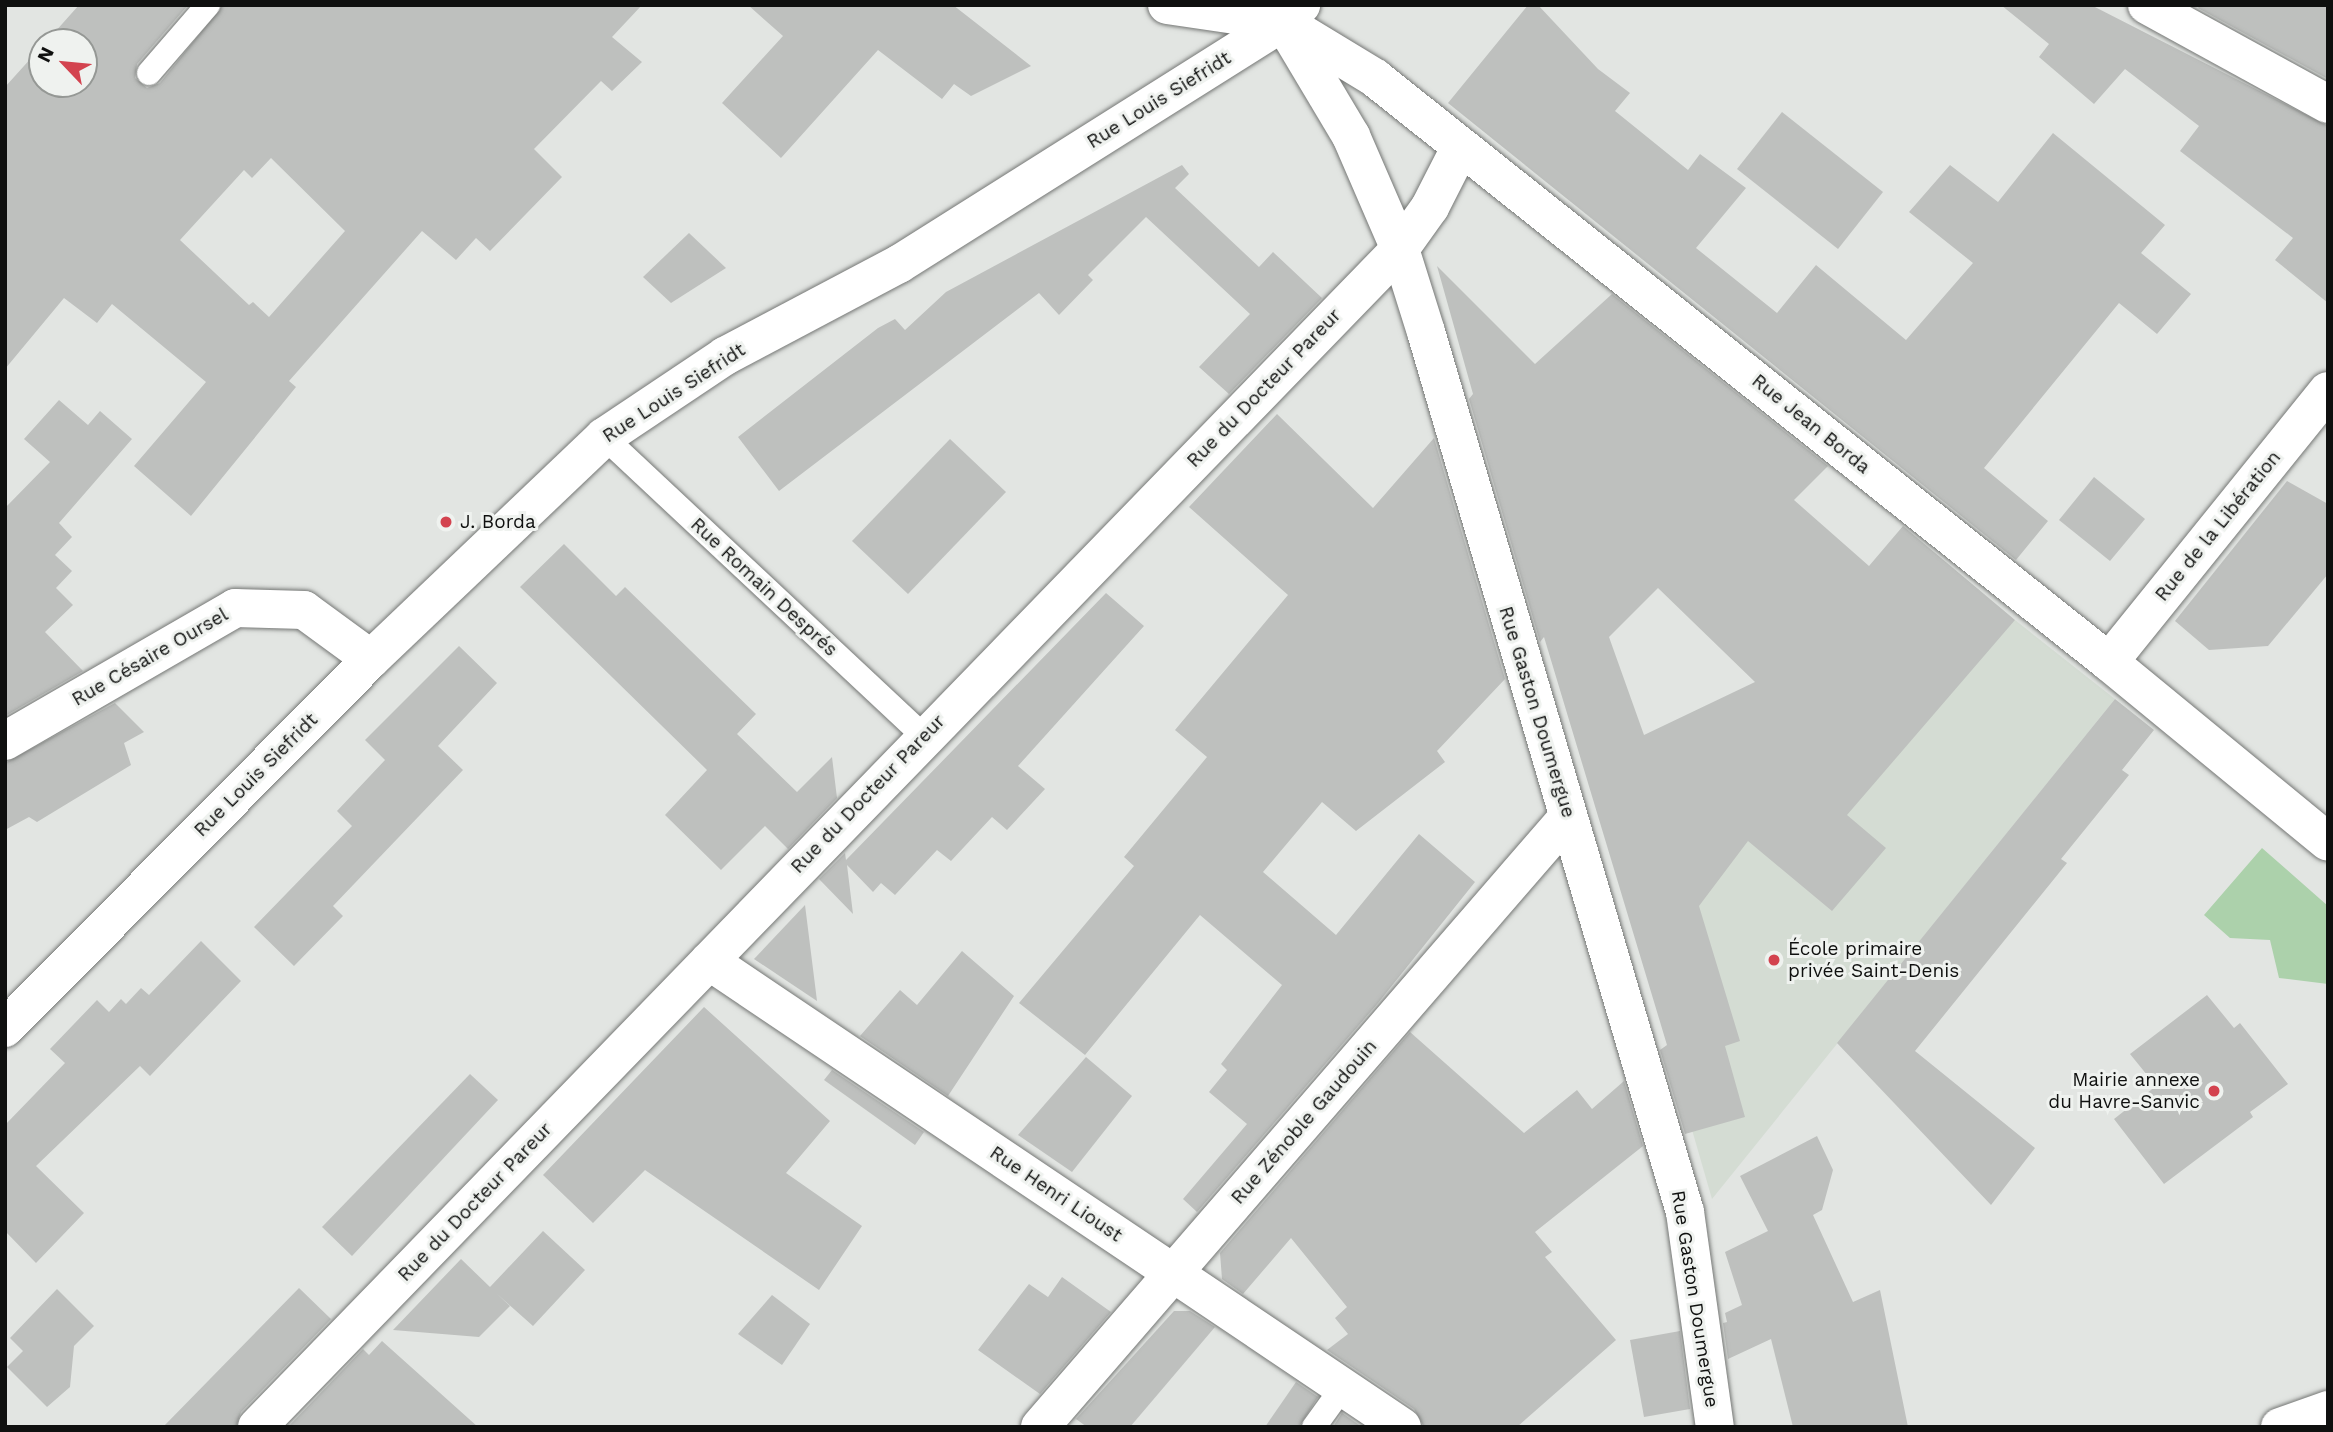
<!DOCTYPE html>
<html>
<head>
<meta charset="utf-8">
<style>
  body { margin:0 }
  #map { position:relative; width:2333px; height:1432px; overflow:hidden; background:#e2e5e2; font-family:"Work Sans",sans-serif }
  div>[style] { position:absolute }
  .built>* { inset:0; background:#d4dcd3 }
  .green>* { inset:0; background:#acd1ab }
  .building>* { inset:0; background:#bec0be }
  .roads { filter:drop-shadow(0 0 2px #757775) drop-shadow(0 0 2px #757775) }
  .lane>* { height:24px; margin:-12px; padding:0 12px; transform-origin:12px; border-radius:12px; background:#fff }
  .street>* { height:38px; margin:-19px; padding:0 19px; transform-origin:19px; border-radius:19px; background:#fff }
  .secondary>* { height:38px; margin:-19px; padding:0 19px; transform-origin:19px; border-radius:19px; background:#fff }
  .dots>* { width:19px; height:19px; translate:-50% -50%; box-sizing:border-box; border:4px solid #eff2ef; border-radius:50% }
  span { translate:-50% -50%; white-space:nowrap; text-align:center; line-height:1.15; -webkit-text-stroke:6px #eff2ef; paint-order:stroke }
  .street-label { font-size:19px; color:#0f100f }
  .poi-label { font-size:19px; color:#0f100f }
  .left { translate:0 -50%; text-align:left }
  .right { translate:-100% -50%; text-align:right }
  .frame { position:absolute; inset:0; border:7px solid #0f100f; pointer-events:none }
  .north { position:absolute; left:28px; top:28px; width:70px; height:70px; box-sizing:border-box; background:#eff2ef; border:2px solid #959895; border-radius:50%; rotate:296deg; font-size:19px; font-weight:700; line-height:28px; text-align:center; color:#0f100f }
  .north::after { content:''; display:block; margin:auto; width:24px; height:32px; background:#d3434f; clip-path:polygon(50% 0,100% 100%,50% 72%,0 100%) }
</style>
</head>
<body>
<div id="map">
  <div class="built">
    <div style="clip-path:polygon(2015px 620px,2115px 699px,1712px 1199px,1619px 877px)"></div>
  </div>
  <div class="green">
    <div style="clip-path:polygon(2262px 848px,2328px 906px,2328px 984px,2279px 978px,2270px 940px,2230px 938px,2204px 915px)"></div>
  </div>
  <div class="building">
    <div style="clip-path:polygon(evenodd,79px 5px,188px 5px,137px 64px,135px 78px,147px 88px,160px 83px,223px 5px,642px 5px,612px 37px,642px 62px,612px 91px,601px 81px,534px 149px,562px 177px,490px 251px,476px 238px,456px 260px,422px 231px,289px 381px,296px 387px,191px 516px,134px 466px,206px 382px,112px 304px,97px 323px,64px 298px,5px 369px,5px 87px,42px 46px,42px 84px,84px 84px,84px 42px,46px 42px,79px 5px,271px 158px,345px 231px,269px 317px,253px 302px,249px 305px,180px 240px,244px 170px,252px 178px,271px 158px)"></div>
    <div style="clip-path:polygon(748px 5px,953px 5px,1031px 66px,971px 96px,954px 84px,942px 99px,878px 50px,781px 158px,722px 103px,783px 36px)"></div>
    <div style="clip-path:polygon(1528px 5px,1538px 5px,1598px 69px,1630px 93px,1615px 111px,1688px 170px,1700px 154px,1746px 188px,1696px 248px,1777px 313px,1816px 265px,1906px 340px,1973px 263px,1909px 212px,1950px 165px,1998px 202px,2053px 133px,2165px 225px,2141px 253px,2191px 294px,2157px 334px,2119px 303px,1984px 468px,2048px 521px,2016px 560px,1448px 103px)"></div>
    <div style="clip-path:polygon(2001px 5px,2091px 5px,2328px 126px,2328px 303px,2275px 260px,2293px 238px,2180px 151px,2199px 126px,2125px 69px,2094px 104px,2039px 57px,2049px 44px)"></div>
    <div style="clip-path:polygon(2200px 5px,2328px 5px,2328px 79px,2198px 8px)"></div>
    <div style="clip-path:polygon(1782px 112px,1883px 192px,1838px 249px,1737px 169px)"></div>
    <div style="clip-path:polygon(1182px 165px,1189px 174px,1175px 188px,1259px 267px,1273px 252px,1322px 298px,1229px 394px,1199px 367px,1250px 314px,1146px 217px,1088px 275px,1093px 280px,1059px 315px,1039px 293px,779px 491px,738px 437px,878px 328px,895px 319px,905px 330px,946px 292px)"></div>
    <div style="clip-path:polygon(689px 233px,726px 268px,671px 303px,643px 277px)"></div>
    <div style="clip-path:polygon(evenodd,1437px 266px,1535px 364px,1612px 294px,1828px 466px,1794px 500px,1869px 566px,1903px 526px,2015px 620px,1847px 815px,1886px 848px,1832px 911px,1748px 841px,1699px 906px,1740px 1041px,1725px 1046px,1745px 1117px,1685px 1134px,1660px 1050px,1667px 1045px,1544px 637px,1540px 642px,1469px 399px,1473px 394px,1437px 266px,1658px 588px,1755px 682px,1644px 735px,1609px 637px,1658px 588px)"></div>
    <div style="clip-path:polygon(59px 400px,88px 425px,100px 411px,132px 439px,59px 523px,72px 537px,55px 555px,72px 571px,56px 588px,73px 605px,45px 632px,83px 671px,5px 716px,5px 508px,50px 462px,24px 439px)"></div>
    <div style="clip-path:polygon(1277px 414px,1373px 508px,1434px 438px,1505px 679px,1437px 751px,1445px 762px,1356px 831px,1322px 802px,1263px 872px,1336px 935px,1419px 834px,1475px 882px,1378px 1003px,1197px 1212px,1183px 1199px,1247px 1124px,1209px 1092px,1227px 1070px,1221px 1064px,1282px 985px,1200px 915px,1085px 1055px,1019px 1003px,1134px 866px,1124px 857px,1207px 757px,1175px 730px,1288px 595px,1189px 507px)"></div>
    <div style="clip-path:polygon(950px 439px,1006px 492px,908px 594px,852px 541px)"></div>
    <div style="clip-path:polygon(2094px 477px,2145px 519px,2110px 561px,2059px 520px)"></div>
    <div style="clip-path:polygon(2287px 481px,2328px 504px,2328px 574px,2268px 646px,2209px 650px,2175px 621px)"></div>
    <div style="clip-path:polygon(564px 544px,616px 596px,625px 587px,756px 714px,737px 734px,797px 792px,832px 757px,837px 798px,788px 849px,765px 826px,721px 870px,665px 815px,707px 770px,520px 587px)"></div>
    <div style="clip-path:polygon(1106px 593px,1144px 626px,1018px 766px,1045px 789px,1007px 830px,992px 817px,951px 861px,937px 850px,895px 895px,881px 883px,873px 892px,847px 865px,853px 914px,819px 879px,845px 853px,846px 860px)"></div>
    <div style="clip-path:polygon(459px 646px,497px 683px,438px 746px,463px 770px,333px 906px,343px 916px,294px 966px,254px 927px,352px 826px,337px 811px,385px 760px,365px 740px)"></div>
    <div style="clip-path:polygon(2115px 699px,2154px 730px,2122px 770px,2129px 775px,2061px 859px,2067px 863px,1915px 1051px,2035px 1148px,1991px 1205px,1837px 1043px)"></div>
    <div style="clip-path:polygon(115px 703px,144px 732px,124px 743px,131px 765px,37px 822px,29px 817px,5px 830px,5px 763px)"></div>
    <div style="clip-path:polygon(805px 905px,817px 1001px,754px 959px)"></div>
    <div style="clip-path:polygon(201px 941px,241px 981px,150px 1076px,140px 1066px,36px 1166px,84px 1213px,36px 1263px,5px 1231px,5px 1125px,65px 1063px,50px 1049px,97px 1000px,109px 1012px,121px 999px,126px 1004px,141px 988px,149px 995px)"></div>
    <div style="clip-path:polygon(962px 951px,1014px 996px,948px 1096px,860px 1036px,900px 990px,917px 1005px)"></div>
    <div style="clip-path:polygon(2207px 995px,2234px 1028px,2240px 1023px,2288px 1084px,2250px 1112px,2253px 1117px,2164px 1184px,2114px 1119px,2156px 1086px,2130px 1054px)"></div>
    <div style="clip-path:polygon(704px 1007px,830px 1121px,786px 1173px,862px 1226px,819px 1290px,645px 1170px,593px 1223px,543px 1175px)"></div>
    <div style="clip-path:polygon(1410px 1032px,1524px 1133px,1577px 1090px,1592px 1109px,1624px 1081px,1643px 1146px,1535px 1232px,1552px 1252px,1545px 1257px,1616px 1340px,1517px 1427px,1424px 1427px,1414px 1409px,1327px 1350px,1348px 1334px,1335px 1318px,1347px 1307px,1291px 1238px,1243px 1294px,1222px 1279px,1220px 1253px)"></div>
    <div style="clip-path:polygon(1086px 1057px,1132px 1096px,1072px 1172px,1018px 1135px)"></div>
    <div style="clip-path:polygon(832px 1070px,924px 1132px,915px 1145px,824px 1080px)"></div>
    <div style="clip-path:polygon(470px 1074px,498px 1100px,352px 1256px,322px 1227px)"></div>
    <div style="clip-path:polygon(1817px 1136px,1833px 1170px,1822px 1210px,1813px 1215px,1853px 1302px,1880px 1290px,1908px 1427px,1793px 1427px,1771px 1339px,1728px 1359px,1723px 1323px,1727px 1322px,1725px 1313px,1742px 1305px,1725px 1252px,1768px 1231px,1740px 1176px)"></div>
    <div style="clip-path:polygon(543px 1231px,585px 1270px,533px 1326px,496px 1293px,510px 1306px,479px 1337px,393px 1330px,461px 1259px,490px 1287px)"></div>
    <div style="clip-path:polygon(1062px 1277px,1111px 1312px,1040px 1394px,978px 1350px,1029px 1284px,1048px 1297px)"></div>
    <div style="clip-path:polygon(299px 1288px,331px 1319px,241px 1412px,236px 1427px,163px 1427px)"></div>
    <div style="clip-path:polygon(57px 1289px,94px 1326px,74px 1346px,70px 1387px,47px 1407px,7px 1367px,23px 1351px,10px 1338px)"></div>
    <div style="clip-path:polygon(772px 1295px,810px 1324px,782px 1365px,738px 1334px)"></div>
    <div style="clip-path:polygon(1174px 1311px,1190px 1311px,1215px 1327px,1130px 1427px,1087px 1427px,1076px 1419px)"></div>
    <div style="clip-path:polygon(1680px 1331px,1690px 1409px,1644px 1417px,1630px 1340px)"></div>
    <div style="clip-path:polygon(382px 1341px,478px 1427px,288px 1427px,363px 1349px,369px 1355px)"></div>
    <div style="clip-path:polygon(1296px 1382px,1318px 1397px,1299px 1427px,1265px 1427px)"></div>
    <div style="clip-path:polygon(1342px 1413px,1362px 1427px,1333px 1427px)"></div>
  </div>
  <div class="roads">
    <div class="lane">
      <div style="left:149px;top:73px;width:90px;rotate:-49.1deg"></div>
      <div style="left:604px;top:437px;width:437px;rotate:43.1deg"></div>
      <div style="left:1314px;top:1427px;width:49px;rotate:-54.1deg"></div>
    </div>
    <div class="street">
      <div style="left:1167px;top:5px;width:117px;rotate:8.3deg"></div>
      <div style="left:1283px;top:22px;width:108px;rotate:31.3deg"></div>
      <div style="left:1375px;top:78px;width:938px;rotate:38.51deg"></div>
      <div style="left:2109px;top:662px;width:283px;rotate:39.4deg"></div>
      <div style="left:1278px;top:5px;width:18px;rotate:74deg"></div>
      <div style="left:1283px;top:22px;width:133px;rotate:59.2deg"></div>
      <div style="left:1351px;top:136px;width:123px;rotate:66.6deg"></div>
      <div style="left:1400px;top:249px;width:87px;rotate:72.6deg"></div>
      <div style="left:1426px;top:332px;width:917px;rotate:73.6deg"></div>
      <div style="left:1685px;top:1212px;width:217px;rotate:82.1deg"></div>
      <div style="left:2147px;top:5px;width:206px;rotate:28.7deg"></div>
      <div style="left:2109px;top:662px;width:348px;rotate:-51.1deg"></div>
      <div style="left:5px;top:741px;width:266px;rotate:-30deg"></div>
      <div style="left:235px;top:608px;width:69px;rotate:1.7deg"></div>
      <div style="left:304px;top:610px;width:83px;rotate:36.2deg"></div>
      <div style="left:709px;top:961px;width:835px;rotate:33.92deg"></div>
      <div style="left:257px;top:1427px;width:1641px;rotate:-45.86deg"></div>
      <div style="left:1400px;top:249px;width:52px;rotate:-54.5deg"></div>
      <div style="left:1430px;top:207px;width:66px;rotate:-63deg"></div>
      <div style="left:1040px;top:1427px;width:807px;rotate:-49.12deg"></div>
      <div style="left:2280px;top:1427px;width:51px;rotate:-19.5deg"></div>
    </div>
    <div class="secondary">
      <div style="left:5px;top:1028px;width:520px;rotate:-45.23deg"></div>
      <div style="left:371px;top:659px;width:322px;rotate:-43.6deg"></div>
      <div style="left:604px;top:437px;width:146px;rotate:-33.8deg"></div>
      <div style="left:725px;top:356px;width:197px;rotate:-27.9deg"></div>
      <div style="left:899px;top:264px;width:454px;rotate:-32.2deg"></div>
      <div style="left:1283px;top:22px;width:25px;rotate:-43deg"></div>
    </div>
  </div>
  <div class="dots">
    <div style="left:446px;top:522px;background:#d3434f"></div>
    <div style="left:1774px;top:960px;background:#d3434f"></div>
    <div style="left:2214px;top:1091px;background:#d3434f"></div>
  </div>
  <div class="street-label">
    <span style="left:1159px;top:100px;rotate:-32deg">Rue Louis Siefridt</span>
    <span style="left:1264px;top:388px;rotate:-46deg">Rue du Docteur Pareur</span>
    <span style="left:674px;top:393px;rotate:-33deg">Rue Louis Siefridt</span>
    <span style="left:1811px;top:424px;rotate:39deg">Rue Jean Borda</span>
    <span style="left:2218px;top:526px;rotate:-51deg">Rue de la Libération</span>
    <span style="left:764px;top:587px;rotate:43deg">Rue Romain Després</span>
    <span style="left:150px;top:657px;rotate:-30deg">Rue Césaire Oursel</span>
    <span style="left:1537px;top:712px;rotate:73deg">Rue Gaston Doumergue</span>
    <span style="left:256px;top:775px;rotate:-45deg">Rue Louis Siefridt</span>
    <span style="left:868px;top:794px;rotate:-46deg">Rue du Docteur Pareur</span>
    <span style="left:1304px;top:1122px;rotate:-49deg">Rue Zénoble Gaudouin</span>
    <span style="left:1056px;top:1194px;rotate:34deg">Rue Henri Lioust</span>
    <span style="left:475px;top:1202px;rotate:-46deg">Rue du Docteur Pareur</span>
    <span style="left:1695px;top:1299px;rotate:81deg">Rue Gaston Doumergue</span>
  </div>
  <div class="poi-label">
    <span class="left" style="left:460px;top:522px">J. Borda</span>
    <span class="left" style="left:1788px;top:960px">École primaire<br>privée Saint-Denis</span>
    <span class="right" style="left:2200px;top:1091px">Mairie annexe<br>du Havre-Sanvic</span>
  </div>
  <div class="frame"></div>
  <div class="north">N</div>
</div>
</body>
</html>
